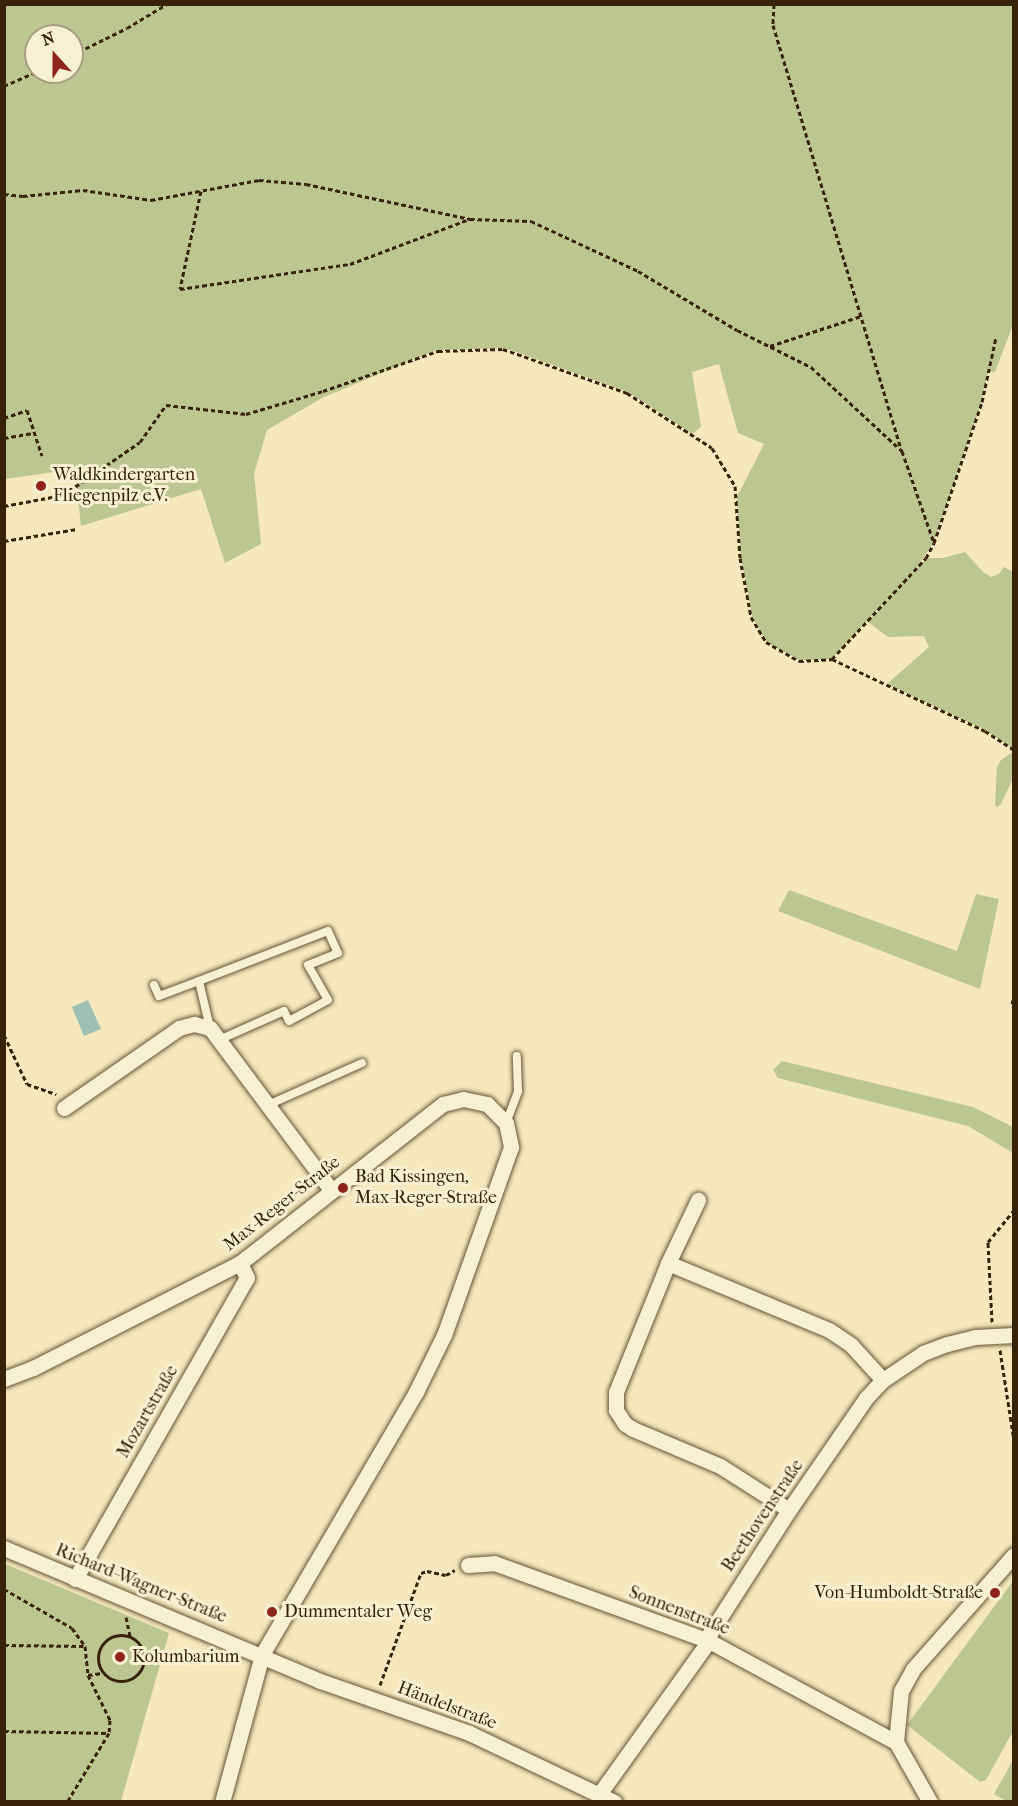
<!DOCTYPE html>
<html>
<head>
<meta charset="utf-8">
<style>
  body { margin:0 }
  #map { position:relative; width:1018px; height:1806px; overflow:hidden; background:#f4e8bc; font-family:"IM FELL French Canon",serif }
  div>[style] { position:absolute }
  .green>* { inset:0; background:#bbc691 }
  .water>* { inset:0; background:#9cc0b5 }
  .path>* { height:3px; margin-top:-1.5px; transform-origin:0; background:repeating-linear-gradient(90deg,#372108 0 4.5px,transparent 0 7.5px) }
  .path>.ring { margin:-1.5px; padding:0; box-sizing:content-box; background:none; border:3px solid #372108; border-radius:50% }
  .roads { filter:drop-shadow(0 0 2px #665335) drop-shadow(0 0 2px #665335) }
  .service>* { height:8px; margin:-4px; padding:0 4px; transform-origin:4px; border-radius:4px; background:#f8f0d3 }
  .minor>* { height:15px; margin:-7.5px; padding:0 7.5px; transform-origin:7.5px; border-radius:7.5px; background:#f8f0d3 }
  .dots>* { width:16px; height:16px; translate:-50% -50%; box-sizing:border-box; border:3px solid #f8f0d3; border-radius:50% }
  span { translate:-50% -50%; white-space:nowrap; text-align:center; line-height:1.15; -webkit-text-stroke:6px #f8f0d3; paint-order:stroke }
  .poi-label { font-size:18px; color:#372108 }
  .left { translate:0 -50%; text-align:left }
  .right { translate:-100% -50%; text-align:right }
  .street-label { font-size:18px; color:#372108 }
  .frame { position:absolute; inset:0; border:6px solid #372108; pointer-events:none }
  .north { position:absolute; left:24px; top:24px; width:60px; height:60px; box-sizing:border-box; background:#f8f0d3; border:2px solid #ab9d82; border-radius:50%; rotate:339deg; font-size:16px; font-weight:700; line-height:24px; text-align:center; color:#372108 }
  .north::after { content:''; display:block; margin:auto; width:21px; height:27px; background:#8f2418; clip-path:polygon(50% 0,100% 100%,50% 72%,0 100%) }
</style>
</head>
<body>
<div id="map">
  <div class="green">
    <div style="clip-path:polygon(evenodd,5px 4px,1013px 5px,1013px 325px,995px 372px,988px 372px,982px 401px,934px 542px,915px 570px,927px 558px,943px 558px,965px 552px,983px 572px,991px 577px,999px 574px,1004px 567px,1013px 572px,1013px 749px,985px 730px,887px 684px,929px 647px,924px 636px,888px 637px,868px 622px,898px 588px,832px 659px,799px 660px,766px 642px,752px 616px,741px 559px,737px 497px,764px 444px,738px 433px,719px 364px,692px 372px,701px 427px,692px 434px,628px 392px,505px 348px,437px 350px,324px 397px,267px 430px,254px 474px,261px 544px,225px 563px,201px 489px,81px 526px,75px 469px,5px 479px,5px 4px,36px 36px,72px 36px,72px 72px,36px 72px,36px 36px)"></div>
    <div style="clip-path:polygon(1013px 752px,1013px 778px,1001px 804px,997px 807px,995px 805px,997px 767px,1001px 760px)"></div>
    <div style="clip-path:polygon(789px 890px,957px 951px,976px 894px,999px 899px,980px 989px,778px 911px)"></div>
    <div style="clip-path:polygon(782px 1061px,973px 1107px,1013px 1127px,1013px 1153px,968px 1126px,778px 1078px,773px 1070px)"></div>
    <div style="clip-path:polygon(5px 1564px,169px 1633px,121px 1801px,5px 1801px)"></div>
    <div style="clip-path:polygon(1013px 1581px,1013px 1731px,986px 1780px,980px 1782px,907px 1725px)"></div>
    <div style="clip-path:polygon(1013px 1760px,1013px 1801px,1006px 1801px,994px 1794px)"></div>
  </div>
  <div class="water">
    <div style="clip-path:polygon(88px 1000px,101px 1029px,84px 1036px,72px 1007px)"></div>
  </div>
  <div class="path">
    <div style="left:774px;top:4px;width:21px;rotate:93deg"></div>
    <div style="left:773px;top:25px;width:445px;rotate:73.2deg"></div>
    <div style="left:902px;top:451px;width:97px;rotate:70.8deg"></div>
    <div style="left:72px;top:55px;width:61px;rotate:-26.1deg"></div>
    <div style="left:127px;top:28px;width:47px;rotate:-31deg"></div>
    <div style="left:4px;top:86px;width:35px;rotate:-24deg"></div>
    <div style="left:201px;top:191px;width:100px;rotate:102.1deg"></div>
    <div style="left:180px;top:289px;width:172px;rotate:-8.4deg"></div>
    <div style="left:350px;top:264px;width:128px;rotate:-20.6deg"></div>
    <div style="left:4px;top:194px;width:19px;rotate:6deg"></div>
    <div style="left:23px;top:196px;width:60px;rotate:-5.7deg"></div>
    <div style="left:83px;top:190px;width:69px;rotate:8.4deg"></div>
    <div style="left:151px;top:200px;width:110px;rotate:-10.5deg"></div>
    <div style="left:259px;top:180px;width:47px;rotate:4.9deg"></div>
    <div style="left:306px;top:184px;width:168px;rotate:12deg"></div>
    <div style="left:470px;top:219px;width:61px;rotate:1.9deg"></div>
    <div style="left:531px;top:221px;width:118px;rotate:25deg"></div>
    <div style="left:638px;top:271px;width:115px;rotate:30.8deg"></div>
    <div style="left:737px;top:330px;width:83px;rotate:26.6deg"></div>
    <div style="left:811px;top:367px;width:124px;rotate:42.7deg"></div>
    <div style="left:770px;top:346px;width:96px;rotate:-18.2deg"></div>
    <div style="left:4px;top:418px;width:24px;rotate:-19deg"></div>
    <div style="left:27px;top:410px;width:48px;rotate:71.9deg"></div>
    <div style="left:4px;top:438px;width:29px;rotate:-10deg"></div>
    <div style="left:4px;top:506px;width:60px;rotate:-10.6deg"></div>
    <div style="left:63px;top:495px;width:93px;rotate:-34.5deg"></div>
    <div style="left:140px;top:442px;width:45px;rotate:-54.9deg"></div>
    <div style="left:166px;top:405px;width:81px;rotate:6.4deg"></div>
    <div style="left:246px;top:414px;width:80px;rotate:-16.6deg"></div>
    <div style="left:323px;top:391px;width:122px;rotate:-19.2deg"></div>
    <div style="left:438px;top:351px;width:65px;rotate:-1.8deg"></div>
    <div style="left:503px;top:349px;width:132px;rotate:19.5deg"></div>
    <div style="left:627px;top:393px;width:101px;rotate:32.9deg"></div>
    <div style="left:712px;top:448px;width:44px;rotate:58.8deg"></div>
    <div style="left:735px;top:486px;width:72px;rotate:86deg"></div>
    <div style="left:740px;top:558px;width:60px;rotate:79.4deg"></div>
    <div style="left:751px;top:617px;width:29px;rotate:59deg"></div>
    <div style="left:766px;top:642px;width:38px;rotate:30deg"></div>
    <div style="left:799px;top:661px;width:33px;rotate:-3deg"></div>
    <div style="left:832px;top:659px;width:169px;rotate:25.2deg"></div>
    <div style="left:985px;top:731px;width:35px;rotate:33deg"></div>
    <div style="left:4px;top:541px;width:74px;rotate:-9.3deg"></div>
    <div style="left:832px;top:659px;width:138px;rotate:-47.1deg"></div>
    <div style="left:926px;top:558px;width:17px;rotate:-62deg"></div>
    <div style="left:934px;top:543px;width:149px;rotate:-71.2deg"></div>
    <div style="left:982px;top:402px;width:66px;rotate:-77.8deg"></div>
    <div style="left:1012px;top:1004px;width:8px;rotate:-76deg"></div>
    <div style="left:1014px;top:1005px;width:6px;rotate:90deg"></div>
    <div style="left:4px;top:1035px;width:54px;rotate:64.9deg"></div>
    <div style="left:27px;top:1084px;width:31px;rotate:19deg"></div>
    <div style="left:992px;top:1322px;width:80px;rotate:-92.9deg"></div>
    <div style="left:988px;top:1242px;width:41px;rotate:-50.9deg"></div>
    <div style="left:1000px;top:1350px;width:91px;rotate:81.2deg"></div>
    <div style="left:4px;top:1589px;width:78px;rotate:29.8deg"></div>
    <div style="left:72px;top:1628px;width:22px;rotate:54deg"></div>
    <div style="left:85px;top:1646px;width:29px;rotate:84deg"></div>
    <div style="left:88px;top:1675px;width:50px;rotate:63.9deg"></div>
    <div style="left:110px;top:1720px;width:13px;rotate:94deg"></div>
    <div style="left:109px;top:1733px;width:81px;rotate:121.3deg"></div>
    <div style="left:126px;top:1617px;width:19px;rotate:78deg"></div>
    <div class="ring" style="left:98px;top:1635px;width:43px;height:43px"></div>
    <div style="left:4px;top:1645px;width:81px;rotate:0.7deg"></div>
    <div style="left:88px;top:1675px;width:14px;rotate:-8deg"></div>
    <div style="left:380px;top:1685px;width:119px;rotate:-69.9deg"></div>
    <div style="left:421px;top:1573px;width:6px;rotate:-18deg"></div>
    <div style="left:427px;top:1571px;width:19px;rotate:12deg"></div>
    <div style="left:446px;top:1575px;width:10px;rotate:-29deg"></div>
    <div style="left:4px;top:1731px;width:105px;rotate:1.1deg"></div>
  </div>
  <div class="roads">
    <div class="service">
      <div style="left:154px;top:985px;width:12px;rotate:66deg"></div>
      <div style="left:159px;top:996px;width:43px;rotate:-20.6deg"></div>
      <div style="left:210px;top:1028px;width:48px;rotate:-103.2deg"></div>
      <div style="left:199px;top:981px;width:138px;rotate:-21.2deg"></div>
      <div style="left:328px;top:931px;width:24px;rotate:66deg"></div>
      <div style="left:338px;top:953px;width:32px;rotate:158deg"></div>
      <div style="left:308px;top:965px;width:40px;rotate:60.3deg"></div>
      <div style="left:328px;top:1000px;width:44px;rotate:151.7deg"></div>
      <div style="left:289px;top:1021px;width:11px;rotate:-117deg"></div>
      <div style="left:284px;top:1011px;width:71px;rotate:156deg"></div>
      <div style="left:268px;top:1105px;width:103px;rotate:-24.1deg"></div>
      <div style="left:506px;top:1123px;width:34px;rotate:-69deg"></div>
      <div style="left:518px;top:1091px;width:35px;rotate:-92deg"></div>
    </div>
    <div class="minor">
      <div style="left:64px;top:1108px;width:140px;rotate:-34.8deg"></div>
      <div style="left:179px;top:1028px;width:16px;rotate:-15deg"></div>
      <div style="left:194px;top:1024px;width:16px;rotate:14deg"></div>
      <div style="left:210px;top:1028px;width:202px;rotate:53.2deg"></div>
      <div style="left:668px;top:1263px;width:70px;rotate:-64.5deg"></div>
      <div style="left:4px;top:1379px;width:31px;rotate:-21deg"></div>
      <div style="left:33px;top:1368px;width:232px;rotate:-26.9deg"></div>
      <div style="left:240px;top:1263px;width:258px;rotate:-38.1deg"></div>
      <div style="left:443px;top:1104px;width:21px;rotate:-14deg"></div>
      <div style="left:463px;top:1099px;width:25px;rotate:12deg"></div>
      <div style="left:487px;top:1104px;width:27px;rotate:45deg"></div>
      <div style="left:506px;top:1123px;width:25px;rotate:78deg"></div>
      <div style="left:511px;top:1147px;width:200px;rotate:109.6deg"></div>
      <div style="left:444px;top:1335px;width:64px;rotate:116.2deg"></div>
      <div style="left:416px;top:1392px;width:305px;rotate:120.4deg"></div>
      <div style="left:262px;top:1655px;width:152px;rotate:105.2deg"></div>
      <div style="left:789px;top:1510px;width:82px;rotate:-147.5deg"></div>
      <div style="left:720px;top:1466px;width:95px;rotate:-157deg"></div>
      <div style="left:633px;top:1429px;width:9px;rotate:-148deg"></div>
      <div style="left:625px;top:1424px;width:17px;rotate:-123deg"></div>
      <div style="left:616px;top:1410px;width:18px;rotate:-90deg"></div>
      <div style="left:616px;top:1392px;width:139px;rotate:-68deg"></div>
      <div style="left:668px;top:1263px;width:174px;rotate:22.6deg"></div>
      <div style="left:829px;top:1330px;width:27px;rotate:34deg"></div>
      <div style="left:851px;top:1345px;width:47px;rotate:47.6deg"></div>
      <div style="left:4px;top:1548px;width:343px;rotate:22.8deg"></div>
      <div style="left:320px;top:1681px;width:158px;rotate:19.2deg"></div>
      <div style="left:469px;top:1733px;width:161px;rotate:25.4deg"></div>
      <div style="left:468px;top:1565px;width:26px;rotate:-4deg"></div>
      <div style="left:494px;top:1563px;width:229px;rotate:19.9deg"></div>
      <div style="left:709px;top:1641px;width:213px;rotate:28.4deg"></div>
      <div style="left:75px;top:1579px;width:347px;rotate:-60.3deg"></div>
      <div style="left:247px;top:1278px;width:17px;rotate:-115deg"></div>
      <div style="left:600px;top:1793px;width:187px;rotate:-54.4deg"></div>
      <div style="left:709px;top:1641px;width:8px;rotate:-83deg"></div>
      <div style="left:710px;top:1633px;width:146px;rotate:-57.3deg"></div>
      <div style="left:789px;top:1510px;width:136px;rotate:-55.5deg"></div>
      <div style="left:866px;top:1398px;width:25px;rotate:-47deg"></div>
      <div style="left:883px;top:1380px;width:48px;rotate:-34deg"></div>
      <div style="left:923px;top:1353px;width:26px;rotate:-21deg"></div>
      <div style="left:947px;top:1344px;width:29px;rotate:-14deg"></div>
      <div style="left:975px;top:1337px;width:39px;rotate:-3deg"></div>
      <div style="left:930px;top:1802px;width:69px;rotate:-119.5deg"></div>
      <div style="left:896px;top:1742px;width:51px;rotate:-84.4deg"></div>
      <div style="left:901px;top:1691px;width:25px;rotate:-61deg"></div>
      <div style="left:913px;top:1669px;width:152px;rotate:-48.5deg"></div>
    </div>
  </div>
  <div class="dots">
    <div style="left:41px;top:486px;background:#8f2418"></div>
    <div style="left:343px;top:1188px;background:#8f2418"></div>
    <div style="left:995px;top:1593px;background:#8f2418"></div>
    <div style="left:272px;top:1612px;background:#8f2418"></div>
    <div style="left:120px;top:1657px;background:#8f2418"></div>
  </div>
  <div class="poi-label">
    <span class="left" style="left:53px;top:486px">Waldkindergarten<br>Fliegenpilz e.V.</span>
    <span class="left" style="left:355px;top:1188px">Bad Kissingen,<br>Max-Reger-Straße</span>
    <span class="right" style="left:983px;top:1593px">Von-Humboldt-Straße</span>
    <span class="left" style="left:284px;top:1612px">Dummentaler Weg</span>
    <span class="left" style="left:132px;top:1657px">Kolumbarium</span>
  </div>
  <div class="street-label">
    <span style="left:282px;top:1204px;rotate:-38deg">Max-Reger-Straße</span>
    <span style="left:148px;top:1412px;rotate:-60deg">Mozartstraße</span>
    <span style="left:763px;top:1516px;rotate:-56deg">Beethovenstraße</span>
    <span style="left:141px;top:1584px;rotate:22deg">Richard-Wagner-Straße</span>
    <span style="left:679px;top:1611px;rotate:21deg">Sonnenstraße</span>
    <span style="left:447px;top:1706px;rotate:21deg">Händelstraße</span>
  </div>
  <div class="frame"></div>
  <div class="north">N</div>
</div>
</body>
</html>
